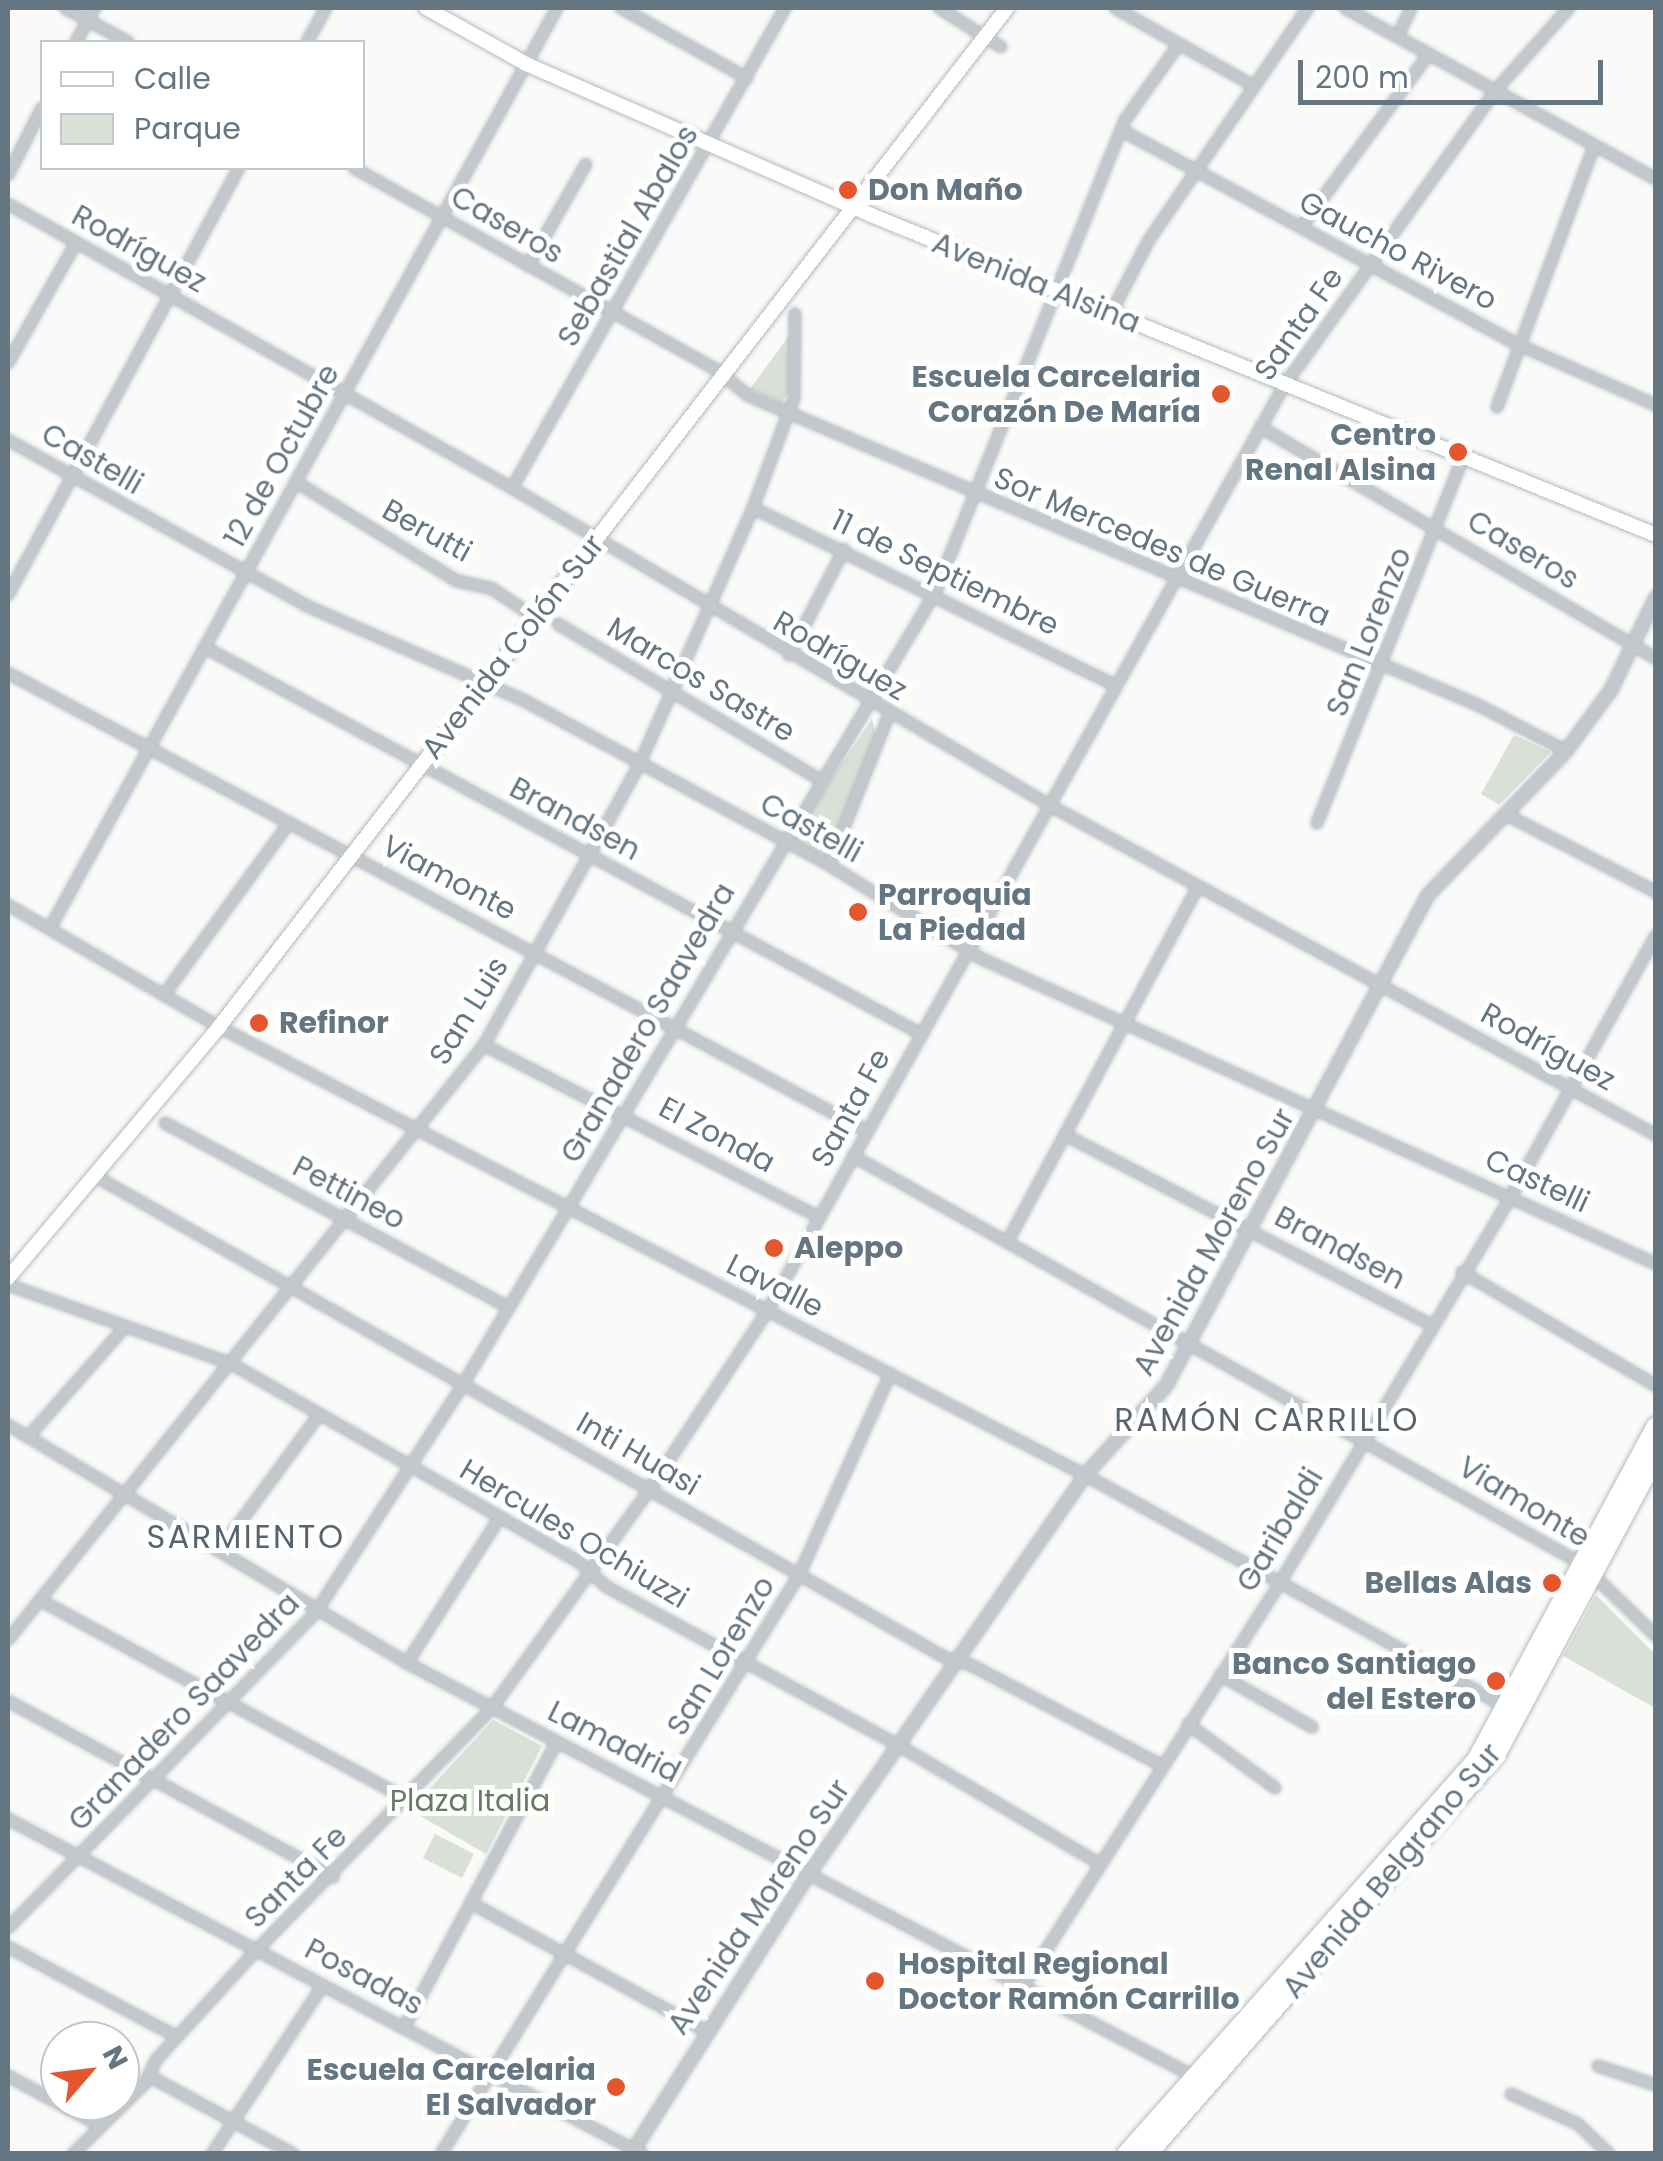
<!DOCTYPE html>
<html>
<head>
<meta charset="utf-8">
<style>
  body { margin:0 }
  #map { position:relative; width:1663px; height:2161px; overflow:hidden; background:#fafaf8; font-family:Poppins,sans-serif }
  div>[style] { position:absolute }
  .green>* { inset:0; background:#dadfd7 }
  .roads { filter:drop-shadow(0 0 2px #b3babf) drop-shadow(0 0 2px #b3babf) }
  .minor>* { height:10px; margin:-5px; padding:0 5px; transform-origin:5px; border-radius:5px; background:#c3c8cc }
  .tertiary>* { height:12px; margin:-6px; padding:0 6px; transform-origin:6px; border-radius:6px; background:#c3c8cc }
  .secondary>* { height:14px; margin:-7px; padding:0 7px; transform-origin:7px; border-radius:7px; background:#fff }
  .trunk>* { height:18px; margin:-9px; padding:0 9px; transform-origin:9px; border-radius:9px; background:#fff }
  .dots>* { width:28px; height:28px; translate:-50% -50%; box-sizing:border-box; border:5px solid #fff; border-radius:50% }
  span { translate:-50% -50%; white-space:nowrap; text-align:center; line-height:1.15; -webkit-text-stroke:10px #fff; paint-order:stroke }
  .poi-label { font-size:30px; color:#657683; font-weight:700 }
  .left { translate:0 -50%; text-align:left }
  .right { translate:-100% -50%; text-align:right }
  .street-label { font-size:30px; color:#657683 }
  .park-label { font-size:30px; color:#687a64 }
  .neighbourhood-label { font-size:32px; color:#57646e; letter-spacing:2.5px }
  .frame { position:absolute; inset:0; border:10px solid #657683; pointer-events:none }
  .legend { position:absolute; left:40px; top:40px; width:325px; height:130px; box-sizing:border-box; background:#fff; border:2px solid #c1c8cd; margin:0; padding:12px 18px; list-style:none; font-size:30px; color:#657683 }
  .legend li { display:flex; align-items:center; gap:20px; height:50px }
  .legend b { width:50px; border:2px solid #c1c8cd }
  .north { position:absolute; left:40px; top:2021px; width:100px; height:100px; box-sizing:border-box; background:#fff; border:2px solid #c1c8cd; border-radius:50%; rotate:62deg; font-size:28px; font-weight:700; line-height:40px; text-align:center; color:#657683 }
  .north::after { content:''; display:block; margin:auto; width:35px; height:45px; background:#e4572e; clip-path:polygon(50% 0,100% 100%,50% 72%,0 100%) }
  .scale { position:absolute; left:1298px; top:60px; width:305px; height:45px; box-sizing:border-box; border:5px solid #657683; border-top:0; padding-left:12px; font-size:30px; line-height:35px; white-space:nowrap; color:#657683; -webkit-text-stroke:8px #fff; paint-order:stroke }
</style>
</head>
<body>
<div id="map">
  <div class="green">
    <div style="clip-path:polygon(791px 333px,788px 393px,782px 403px,750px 389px)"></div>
    <div style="clip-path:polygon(872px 719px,876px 736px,826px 857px,791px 839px)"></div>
    <div style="clip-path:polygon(1514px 735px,1551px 752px,1499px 805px,1481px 794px)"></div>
    <div style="clip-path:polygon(1596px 1595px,1655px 1654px,1655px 1708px,1563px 1656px)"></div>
    <div style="clip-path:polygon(493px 1720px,542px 1746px,486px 1854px,410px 1810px)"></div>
    <div style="clip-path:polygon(435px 1834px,474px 1854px,462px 1878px,423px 1858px)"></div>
  </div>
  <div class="roads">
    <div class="minor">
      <div style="left:65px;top:8px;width:72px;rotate:28.4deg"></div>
      <div style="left:621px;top:8px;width:144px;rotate:29.1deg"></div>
      <div style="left:939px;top:8px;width:73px;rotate:32.2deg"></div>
      <div style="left:1115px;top:8px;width:159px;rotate:29.3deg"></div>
      <div style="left:1345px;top:8px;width:355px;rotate:28.8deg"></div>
      <div style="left:1398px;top:36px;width:31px;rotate:-65deg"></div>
      <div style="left:76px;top:42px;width:39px;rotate:-61deg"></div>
      <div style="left:307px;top:42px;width:39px;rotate:-61deg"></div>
      <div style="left:1121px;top:130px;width:452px;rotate:28.4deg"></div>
      <div style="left:1519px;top:345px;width:150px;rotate:23.7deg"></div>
      <div style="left:354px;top:168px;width:413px;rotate:29.1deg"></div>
      <div style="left:715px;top:369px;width:43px;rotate:38.5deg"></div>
      <div style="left:749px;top:396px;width:792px;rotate:22.97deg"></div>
      <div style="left:1478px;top:705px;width:99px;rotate:27.6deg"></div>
      <div style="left:8px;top:175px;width:75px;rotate:-63.1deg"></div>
      <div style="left:8px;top:204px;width:579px;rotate:29.4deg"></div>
      <div style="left:512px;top:488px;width:624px;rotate:30.55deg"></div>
      <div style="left:1049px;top:805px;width:691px;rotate:28.53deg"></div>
      <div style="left:1302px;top:226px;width:214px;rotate:-53.6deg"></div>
      <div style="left:528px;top:266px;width:117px;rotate:-60.4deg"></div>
      <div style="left:1111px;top:313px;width:82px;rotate:-62.5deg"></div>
      <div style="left:1149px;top:240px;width:281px;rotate:-55.6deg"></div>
      <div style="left:8px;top:363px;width:138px;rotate:-60.5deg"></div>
      <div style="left:1497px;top:407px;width:278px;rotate:-69.6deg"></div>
      <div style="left:1260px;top:427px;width:458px;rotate:30.3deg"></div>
      <div style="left:8px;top:440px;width:342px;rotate:29deg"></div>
      <div style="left:307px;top:606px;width:238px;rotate:23.5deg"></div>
      <div style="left:525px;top:701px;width:345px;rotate:28.3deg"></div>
      <div style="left:829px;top:865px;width:177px;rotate:31.6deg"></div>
      <div style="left:980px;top:958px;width:742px;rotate:24.35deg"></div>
      <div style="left:296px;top:482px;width:189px;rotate:31.6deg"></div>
      <div style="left:457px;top:581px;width:35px;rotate:12deg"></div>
      <div style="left:491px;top:588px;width:54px;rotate:33.7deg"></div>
      <div style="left:512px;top:488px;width:552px;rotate:-60.37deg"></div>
      <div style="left:753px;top:508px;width:402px;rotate:26.1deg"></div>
      <div style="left:8px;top:595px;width:485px;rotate:-61.6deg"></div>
      <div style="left:558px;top:624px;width:304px;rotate:30.7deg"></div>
      <div style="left:206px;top:648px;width:813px;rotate:28.36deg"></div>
      <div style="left:789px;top:655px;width:119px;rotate:-62.4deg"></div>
      <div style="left:8px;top:673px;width:973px;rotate:28.07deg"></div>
      <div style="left:1505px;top:814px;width:170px;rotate:27.3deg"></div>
      <div style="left:1317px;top:823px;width:393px;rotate:-68.2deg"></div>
      <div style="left:829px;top:865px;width:162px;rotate:-68.3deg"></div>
      <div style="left:8px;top:905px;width:244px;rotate:30deg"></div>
      <div style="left:219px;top:1027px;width:975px;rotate:27.35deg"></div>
      <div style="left:1085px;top:1475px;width:480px;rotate:28.9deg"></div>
      <div style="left:50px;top:928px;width:1050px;rotate:-61.14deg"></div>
      <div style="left:164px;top:995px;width:213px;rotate:-54deg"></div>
      <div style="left:484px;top:1045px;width:377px;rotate:27.2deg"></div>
      <div style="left:165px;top:1123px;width:389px;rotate:28.2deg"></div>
      <div style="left:1065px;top:1135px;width:412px;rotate:27.4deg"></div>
      <div style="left:853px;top:1156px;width:835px;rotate:29.23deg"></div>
      <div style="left:1582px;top:1564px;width:103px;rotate:44.2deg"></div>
      <div style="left:95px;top:1176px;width:978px;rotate:29.53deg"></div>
      <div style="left:946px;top:1658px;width:26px;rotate:16deg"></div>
      <div style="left:971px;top:1665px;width:215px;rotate:27.8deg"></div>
      <div style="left:1009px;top:1239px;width:400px;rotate:-61.8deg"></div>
      <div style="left:1462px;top:1272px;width:225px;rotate:30.4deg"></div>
      <div style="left:8px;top:1285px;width:235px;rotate:19.4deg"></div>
      <div style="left:230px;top:1363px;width:402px;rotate:29.7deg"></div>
      <div style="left:579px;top:1562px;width:38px;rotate:42deg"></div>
      <div style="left:607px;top:1587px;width:331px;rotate:28.5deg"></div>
      <div style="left:898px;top:1745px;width:232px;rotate:30.5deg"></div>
      <div style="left:8px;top:1425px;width:465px;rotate:30.8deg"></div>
      <div style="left:407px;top:1663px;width:890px;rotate:27.72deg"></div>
      <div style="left:28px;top:1437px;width:145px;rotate:-48.6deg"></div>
      <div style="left:219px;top:1551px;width:169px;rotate:-53.7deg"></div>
      <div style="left:40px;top:1600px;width:417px;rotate:28.5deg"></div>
      <div style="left:8px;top:1640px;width:762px;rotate:-51.34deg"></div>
      <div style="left:484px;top:1045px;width:322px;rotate:-61deg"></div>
      <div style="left:640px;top:763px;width:279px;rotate:-66.1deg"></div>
      <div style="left:753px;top:508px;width:117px;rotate:-69.6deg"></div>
      <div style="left:794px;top:398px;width:84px;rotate:-89.3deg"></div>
      <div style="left:407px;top:1663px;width:173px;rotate:-57.5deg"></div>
      <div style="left:1220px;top:1675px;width:106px;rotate:29.5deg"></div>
      <div style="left:8px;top:1701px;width:370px;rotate:28.4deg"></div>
      <div style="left:1188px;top:1724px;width:108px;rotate:36.3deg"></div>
      <div style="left:8px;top:1819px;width:717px;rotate:27.85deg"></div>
      <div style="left:471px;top:1903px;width:268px;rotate:28.6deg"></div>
      <div style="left:8px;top:1928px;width:441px;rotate:-45.7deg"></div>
      <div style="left:316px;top:1612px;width:273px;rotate:-57.1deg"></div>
      <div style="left:464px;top:1383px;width:920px;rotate:-59.2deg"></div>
      <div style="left:935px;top:593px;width:510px;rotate:-68.12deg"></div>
      <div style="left:1125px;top:120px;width:93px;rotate:-54.6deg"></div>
      <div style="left:8px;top:1947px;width:191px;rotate:28deg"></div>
      <div style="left:1024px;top:1985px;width:479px;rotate:-57.5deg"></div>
      <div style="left:1281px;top:1581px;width:448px;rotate:-59.1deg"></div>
      <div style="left:1511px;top:1196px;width:298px;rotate:-60.9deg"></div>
      <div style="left:404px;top:2028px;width:324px;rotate:-61.9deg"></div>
      <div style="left:1598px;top:2066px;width:61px;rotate:18.1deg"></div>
      <div style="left:8px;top:2076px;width:106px;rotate:28.3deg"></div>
      <div style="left:149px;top:2076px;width:164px;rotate:28.4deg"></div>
      <div style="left:1511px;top:2094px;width:73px;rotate:24.1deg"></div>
      <div style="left:1578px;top:2124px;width:43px;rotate:44.1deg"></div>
      <div style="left:73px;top:2154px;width:101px;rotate:-44.6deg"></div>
      <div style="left:145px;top:2083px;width:25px;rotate:-64deg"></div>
      <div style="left:156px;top:2060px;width:138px;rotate:-47.6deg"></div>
      <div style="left:249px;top:1958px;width:349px;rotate:-45.8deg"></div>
      <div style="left:492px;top:1708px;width:270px;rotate:-54.2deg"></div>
      <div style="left:650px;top:1489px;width:214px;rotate:-56.6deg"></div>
      <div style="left:768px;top:1310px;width:1058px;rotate:-60.82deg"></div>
      <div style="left:1284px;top:386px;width:363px;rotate:-54.4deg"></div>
      <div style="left:1495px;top:91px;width:111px;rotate:-48.3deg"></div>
      <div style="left:212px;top:2154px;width:202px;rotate:-56.7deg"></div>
      <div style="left:441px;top:2154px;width:681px;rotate:-58.27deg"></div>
      <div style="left:799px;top:1575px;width:221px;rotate:-65.6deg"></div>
    </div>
    <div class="tertiary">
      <div style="left:631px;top:2154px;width:332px;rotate:-57.6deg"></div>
      <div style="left:809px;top:1874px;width:485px;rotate:-55.3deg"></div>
      <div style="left:1085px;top:1475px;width:120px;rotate:-47.7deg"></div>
      <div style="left:1166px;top:1386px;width:557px;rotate:-61.92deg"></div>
      <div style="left:1428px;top:895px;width:199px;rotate:-46.2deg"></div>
      <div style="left:1566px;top:751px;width:76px;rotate:-53.6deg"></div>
      <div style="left:1611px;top:690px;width:103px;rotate:-64.2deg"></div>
    </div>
    <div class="secondary">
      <div style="left:426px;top:8px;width:115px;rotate:29.2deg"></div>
      <div style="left:526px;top:64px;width:377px;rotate:23.6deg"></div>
      <div style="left:871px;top:215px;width:848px;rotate:22.18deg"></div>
      <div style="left:8px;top:1278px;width:328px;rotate:-49.9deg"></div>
      <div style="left:219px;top:1027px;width:1288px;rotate:-52.28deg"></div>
    </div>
    <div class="trunk">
      <div style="left:1126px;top:2154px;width:527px;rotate:-48.38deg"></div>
      <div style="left:1476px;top:1760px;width:379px;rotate:-61.7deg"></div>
      <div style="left:1148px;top:2154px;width:529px;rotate:-48.91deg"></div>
      <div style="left:1496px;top:1755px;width:338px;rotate:-61.8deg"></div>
    </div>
  </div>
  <div class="dots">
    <div style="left:848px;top:190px;background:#e4572e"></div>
    <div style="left:1221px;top:394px;background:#e4572e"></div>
    <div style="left:1458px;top:452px;background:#e4572e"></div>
    <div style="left:858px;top:912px;background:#e4572e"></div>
    <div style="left:259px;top:1023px;background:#e4572e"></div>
    <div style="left:774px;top:1248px;background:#e4572e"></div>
    <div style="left:1552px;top:1583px;background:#e4572e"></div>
    <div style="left:1496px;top:1681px;background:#e4572e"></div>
    <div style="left:875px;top:1981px;background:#e4572e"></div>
    <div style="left:616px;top:2087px;background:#e4572e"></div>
  </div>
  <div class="poi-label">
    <span class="left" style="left:868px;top:190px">Don Maño</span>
    <span class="right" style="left:1201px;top:394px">Escuela Carcelaria<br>Corazón De María</span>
    <span class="right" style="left:1436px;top:452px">Centro<br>Renal Alsina</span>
    <span class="left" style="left:878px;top:912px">Parroquia<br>La Piedad</span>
    <span class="left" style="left:279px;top:1023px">Refinor</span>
    <span class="left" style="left:794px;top:1248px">Aleppo</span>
    <span class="right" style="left:1532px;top:1583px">Bellas Alas</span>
    <span class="right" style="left:1476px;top:1681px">Banco Santiago<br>del Estero</span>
    <span class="left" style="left:898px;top:1981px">Hospital Regional<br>Doctor Ramón Carrillo</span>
    <span class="right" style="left:596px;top:2087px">Escuela Carcelaria<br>El Salvador</span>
  </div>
  <div class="street-label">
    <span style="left:507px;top:225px;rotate:30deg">Caseros</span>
    <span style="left:628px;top:236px;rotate:-60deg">Sebastial Abalos</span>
    <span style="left:139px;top:249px;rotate:29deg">Rodríguez</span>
    <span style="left:1398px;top:251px;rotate:28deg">Gaucho Rivero</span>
    <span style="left:1036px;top:283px;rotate:22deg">Avenida Alsina</span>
    <span style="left:1299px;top:324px;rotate:-55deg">Santa Fe</span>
    <span style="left:282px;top:456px;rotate:-61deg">12 de Octubre</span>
    <span style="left:92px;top:459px;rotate:30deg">Castelli</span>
    <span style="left:427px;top:531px;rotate:29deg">Berutti</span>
    <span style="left:1162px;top:547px;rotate:23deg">Sor Mercedes de Guerra</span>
    <span style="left:1523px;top:550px;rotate:31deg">Caseros</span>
    <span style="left:945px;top:573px;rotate:26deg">11 de Septiembre</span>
    <span style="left:1369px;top:632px;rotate:-68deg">San Lorenzo</span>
    <span style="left:513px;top:647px;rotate:-52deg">Avenida Colón Sur</span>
    <span style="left:840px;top:656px;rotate:30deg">Rodríguez</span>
    <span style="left:701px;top:680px;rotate:31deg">Marcos Sastre</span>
    <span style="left:575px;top:819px;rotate:28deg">Brandsen</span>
    <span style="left:811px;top:828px;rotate:29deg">Castelli</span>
    <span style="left:449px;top:878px;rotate:28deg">Viamonte</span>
    <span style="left:469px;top:1011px;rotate:-58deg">San Luis</span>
    <span style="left:648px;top:1023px;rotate:-60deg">Granadero Saavedra</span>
    <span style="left:1548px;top:1047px;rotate:29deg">Rodríguez</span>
    <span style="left:851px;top:1108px;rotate:-61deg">Santa Fe</span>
    <span style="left:717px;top:1135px;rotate:28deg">El Zonda</span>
    <span style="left:1537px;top:1181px;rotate:25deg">Castelli</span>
    <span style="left:349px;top:1193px;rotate:28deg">Pettineo</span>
    <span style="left:1214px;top:1242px;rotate:-61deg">Avenida Moreno Sur</span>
    <span style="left:1340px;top:1248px;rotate:28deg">Brandsen</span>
    <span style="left:775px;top:1286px;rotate:27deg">Lavalle</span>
    <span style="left:638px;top:1454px;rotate:30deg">Inti Huasi</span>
    <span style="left:1524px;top:1502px;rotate:31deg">Viamonte</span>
    <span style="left:1280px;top:1530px;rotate:-59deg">Garibaldi</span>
    <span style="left:574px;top:1534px;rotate:31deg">Hercules Ochiuzzi</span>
    <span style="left:721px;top:1656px;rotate:-59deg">San Lorenzo</span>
    <span style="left:184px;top:1712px;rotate:-46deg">Granadero Saavedra</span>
    <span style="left:614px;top:1742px;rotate:27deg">Lamadrid</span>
    <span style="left:1392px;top:1871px;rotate:-50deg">Avenida Belgrano Sur</span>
    <span style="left:296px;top:1877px;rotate:-45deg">Santa Fe</span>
    <span style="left:759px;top:1907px;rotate:-56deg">Avenida Moreno Sur</span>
    <span style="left:364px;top:1977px;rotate:28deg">Posadas</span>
  </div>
  <div class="park-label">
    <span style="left:470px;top:1801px">Plaza Italia</span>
  </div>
  <div class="neighbourhood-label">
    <span style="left:1267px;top:1420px">RAMÓN CARRILLO</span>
    <span style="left:246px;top:1537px">SARMIENTO</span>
  </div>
  <div class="frame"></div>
  <ul class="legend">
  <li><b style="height:12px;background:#fff"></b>Calle</li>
  <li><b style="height:28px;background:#dadfd7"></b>Parque</li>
  </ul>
  <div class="north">N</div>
  <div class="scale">200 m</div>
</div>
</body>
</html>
